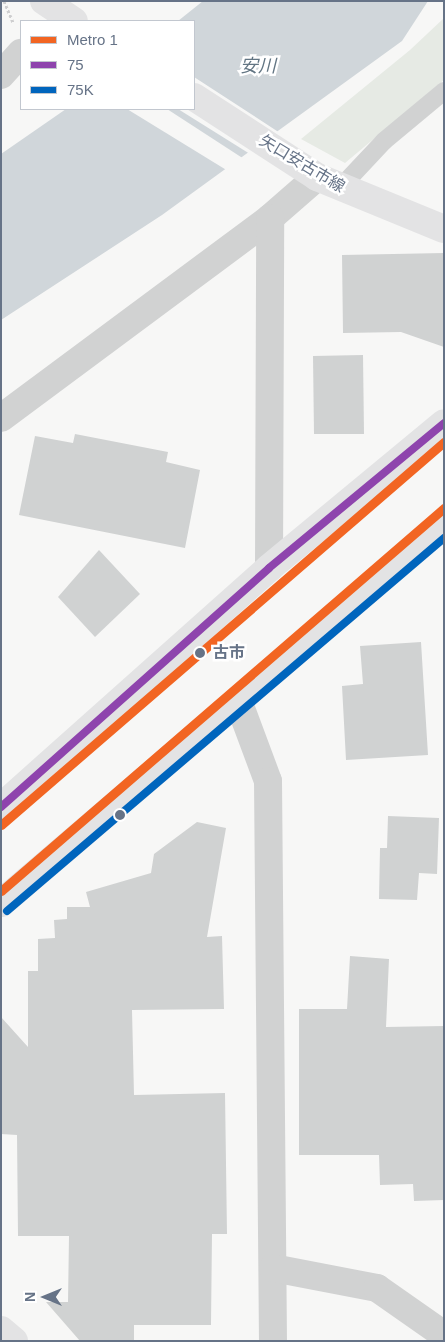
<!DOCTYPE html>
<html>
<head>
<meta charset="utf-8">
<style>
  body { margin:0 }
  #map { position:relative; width:445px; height:1342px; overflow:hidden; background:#f7f7f6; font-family:Arial,"Noto Sans JP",sans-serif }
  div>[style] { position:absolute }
  .green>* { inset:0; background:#e6eae4 }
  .water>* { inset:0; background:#d0d6da }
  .pier>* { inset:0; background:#f7f7f6 }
  .building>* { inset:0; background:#d0d2d2 }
  .path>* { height:3px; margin-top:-1.5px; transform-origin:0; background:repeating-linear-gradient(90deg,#cececf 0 2.5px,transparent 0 5px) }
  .lane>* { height:18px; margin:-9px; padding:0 9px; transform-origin:9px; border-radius:9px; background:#d1d2d2 }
  .street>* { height:28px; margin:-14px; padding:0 14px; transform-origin:14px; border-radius:14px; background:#d1d2d2 }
  .secondary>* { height:28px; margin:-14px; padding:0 14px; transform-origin:14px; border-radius:14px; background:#e3e3e4 }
  .primary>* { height:28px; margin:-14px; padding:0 14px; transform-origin:14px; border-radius:14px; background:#e3e3e4 }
  .highway>* { height:28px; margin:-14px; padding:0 14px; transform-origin:14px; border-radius:14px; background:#e3e3e4 }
  .bus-1>* { height:8px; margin:-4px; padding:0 4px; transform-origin:4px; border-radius:4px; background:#8e44ad }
  .bus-2>* { height:8px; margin:-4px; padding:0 4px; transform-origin:4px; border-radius:4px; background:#0065bd }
  .metro-1>* { height:9px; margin:-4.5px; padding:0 4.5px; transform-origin:4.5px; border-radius:4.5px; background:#f26522 }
  .dots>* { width:14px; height:14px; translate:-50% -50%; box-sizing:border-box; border:2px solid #fff; border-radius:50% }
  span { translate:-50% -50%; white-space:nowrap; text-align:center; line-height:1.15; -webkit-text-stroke:5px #fff; paint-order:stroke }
  .street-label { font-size:16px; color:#667387 }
  .stop-label { font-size:16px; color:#667387; font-weight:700 }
  .left { translate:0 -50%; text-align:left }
  .water-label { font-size:18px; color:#627583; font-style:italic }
  .frame { position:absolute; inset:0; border:2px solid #667387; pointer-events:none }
  .legend { position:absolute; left:20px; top:20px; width:175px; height:90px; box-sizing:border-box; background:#fff; border:1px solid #c2c7cf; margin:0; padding:6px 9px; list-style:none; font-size:15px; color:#667387 }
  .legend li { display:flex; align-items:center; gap:10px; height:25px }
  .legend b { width:25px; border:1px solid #c2c7cf }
  .north { position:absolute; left:20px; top:1272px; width:50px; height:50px; -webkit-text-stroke:4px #fff; paint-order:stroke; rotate:270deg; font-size:14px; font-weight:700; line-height:20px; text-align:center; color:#667387 }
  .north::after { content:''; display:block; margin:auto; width:18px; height:22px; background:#667387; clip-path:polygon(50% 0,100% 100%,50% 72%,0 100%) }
</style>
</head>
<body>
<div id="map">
  <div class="green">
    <div style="clip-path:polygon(444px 18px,444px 80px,345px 163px,301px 139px,410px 50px)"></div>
  </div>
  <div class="water">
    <div style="clip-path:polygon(203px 1px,428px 1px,402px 41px,162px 215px,1px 320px,1px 154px,66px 109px,194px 109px,194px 21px,178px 21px)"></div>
  </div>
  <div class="pier">
    <div style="clip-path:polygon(194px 77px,280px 133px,250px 154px,178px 109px,194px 109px)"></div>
    <div style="clip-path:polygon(127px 109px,167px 109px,244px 159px,228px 171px)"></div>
  </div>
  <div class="building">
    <div style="clip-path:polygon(444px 253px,444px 347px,401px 332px,343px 333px,342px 255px)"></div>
    <div style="clip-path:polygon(363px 355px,364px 434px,314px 434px,313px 356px)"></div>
    <div style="clip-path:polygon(75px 434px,168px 452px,166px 462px,200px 470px,185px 548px,19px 515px,35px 436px,73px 443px)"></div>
    <div style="clip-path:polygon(99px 550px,140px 594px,95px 637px,58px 597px)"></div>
    <div style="clip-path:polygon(421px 642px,428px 755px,346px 760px,342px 686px,363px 684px,360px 646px)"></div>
    <div style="clip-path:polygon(388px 816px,439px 818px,437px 874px,419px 873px,417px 900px,379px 899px,380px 848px,387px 848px)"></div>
    <div style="clip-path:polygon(197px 822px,226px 828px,207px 937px,222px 936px,224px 1009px,132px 1010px,134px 1095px,225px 1093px,227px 1234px,212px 1234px,211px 1325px,134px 1325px,134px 1341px,80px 1341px,46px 1302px,68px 1302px,69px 1236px,18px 1236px,17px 1135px,1px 1134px,1px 1017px,28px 1047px,28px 971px,38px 971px,38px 939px,55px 938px,54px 920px,67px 919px,67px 907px,90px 907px,86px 892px,151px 873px,154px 854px)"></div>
    <div style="clip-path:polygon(350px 956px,389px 959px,386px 1027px,444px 1026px,444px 1200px,414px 1201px,413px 1184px,380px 1185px,379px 1155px,299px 1155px,299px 1009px,347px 1009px)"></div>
  </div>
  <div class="path">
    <div style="left:4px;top:1px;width:23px;rotate:67deg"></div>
  </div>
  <div class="lane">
    <div style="left:339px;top:189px;width:66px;rotate:-46.8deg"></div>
    <div style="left:384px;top:141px;width:78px;rotate:-39.8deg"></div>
  </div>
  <div class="street">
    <div style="left:1px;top:75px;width:30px;rotate:-48deg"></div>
    <div style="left:1px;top:418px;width:335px;rotate:-36.6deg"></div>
    <div style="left:270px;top:218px;width:62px;rotate:-41.1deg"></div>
    <div style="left:269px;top:568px;width:350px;rotate:-89.8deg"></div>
    <div style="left:239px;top:703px;width:83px;rotate:69.6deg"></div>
    <div style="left:268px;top:781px;width:560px;rotate:89.49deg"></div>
    <div style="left:273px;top:1268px;width:106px;rotate:10.9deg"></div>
    <div style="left:377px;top:1288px;width:82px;rotate:35deg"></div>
  </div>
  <div class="secondary">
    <div style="left:44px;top:1px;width:36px;rotate:34deg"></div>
    <div style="left:194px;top:97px;width:147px;rotate:33deg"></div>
    <div style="left:317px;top:177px;width:137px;rotate:22.3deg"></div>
  </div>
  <div class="primary">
    <div style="left:1px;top:807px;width:359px;rotate:-41.7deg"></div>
    <div style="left:269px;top:568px;width:227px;rotate:-39.6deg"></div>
    <div style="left:1px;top:903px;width:582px;rotate:-40.47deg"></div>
  </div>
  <div class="highway">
    <div style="left:1px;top:1330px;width:17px;rotate:40deg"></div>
  </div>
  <div class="bus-1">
    <div style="left:1px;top:807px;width:359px;rotate:-41.7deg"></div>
    <div style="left:269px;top:568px;width:227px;rotate:-39.6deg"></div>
  </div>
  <div class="bus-2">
    <div style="left:7px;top:911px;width:575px;rotate:-40.48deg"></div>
  </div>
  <div class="metro-1">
    <div style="left:1px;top:825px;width:586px;rotate:-40.85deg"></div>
    <div style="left:1px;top:891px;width:586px;rotate:-40.85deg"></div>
  </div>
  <div class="dots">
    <div style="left:200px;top:653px;background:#667387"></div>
    <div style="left:120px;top:815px;background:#667387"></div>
  </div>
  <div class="street-label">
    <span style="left:302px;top:164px;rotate:31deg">矢口安古市線</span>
  </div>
  <div class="stop-label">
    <span class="left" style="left:213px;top:653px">古市</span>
  </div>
  <div class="water-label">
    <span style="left:258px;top:66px">安川</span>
  </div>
  <div class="frame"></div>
  <ul class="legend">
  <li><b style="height:6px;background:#f26522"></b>Metro 1</li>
  <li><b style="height:6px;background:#8e44ad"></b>75</li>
  <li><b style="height:6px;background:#0065bd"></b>75K</li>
  </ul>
  <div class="north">N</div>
</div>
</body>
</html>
